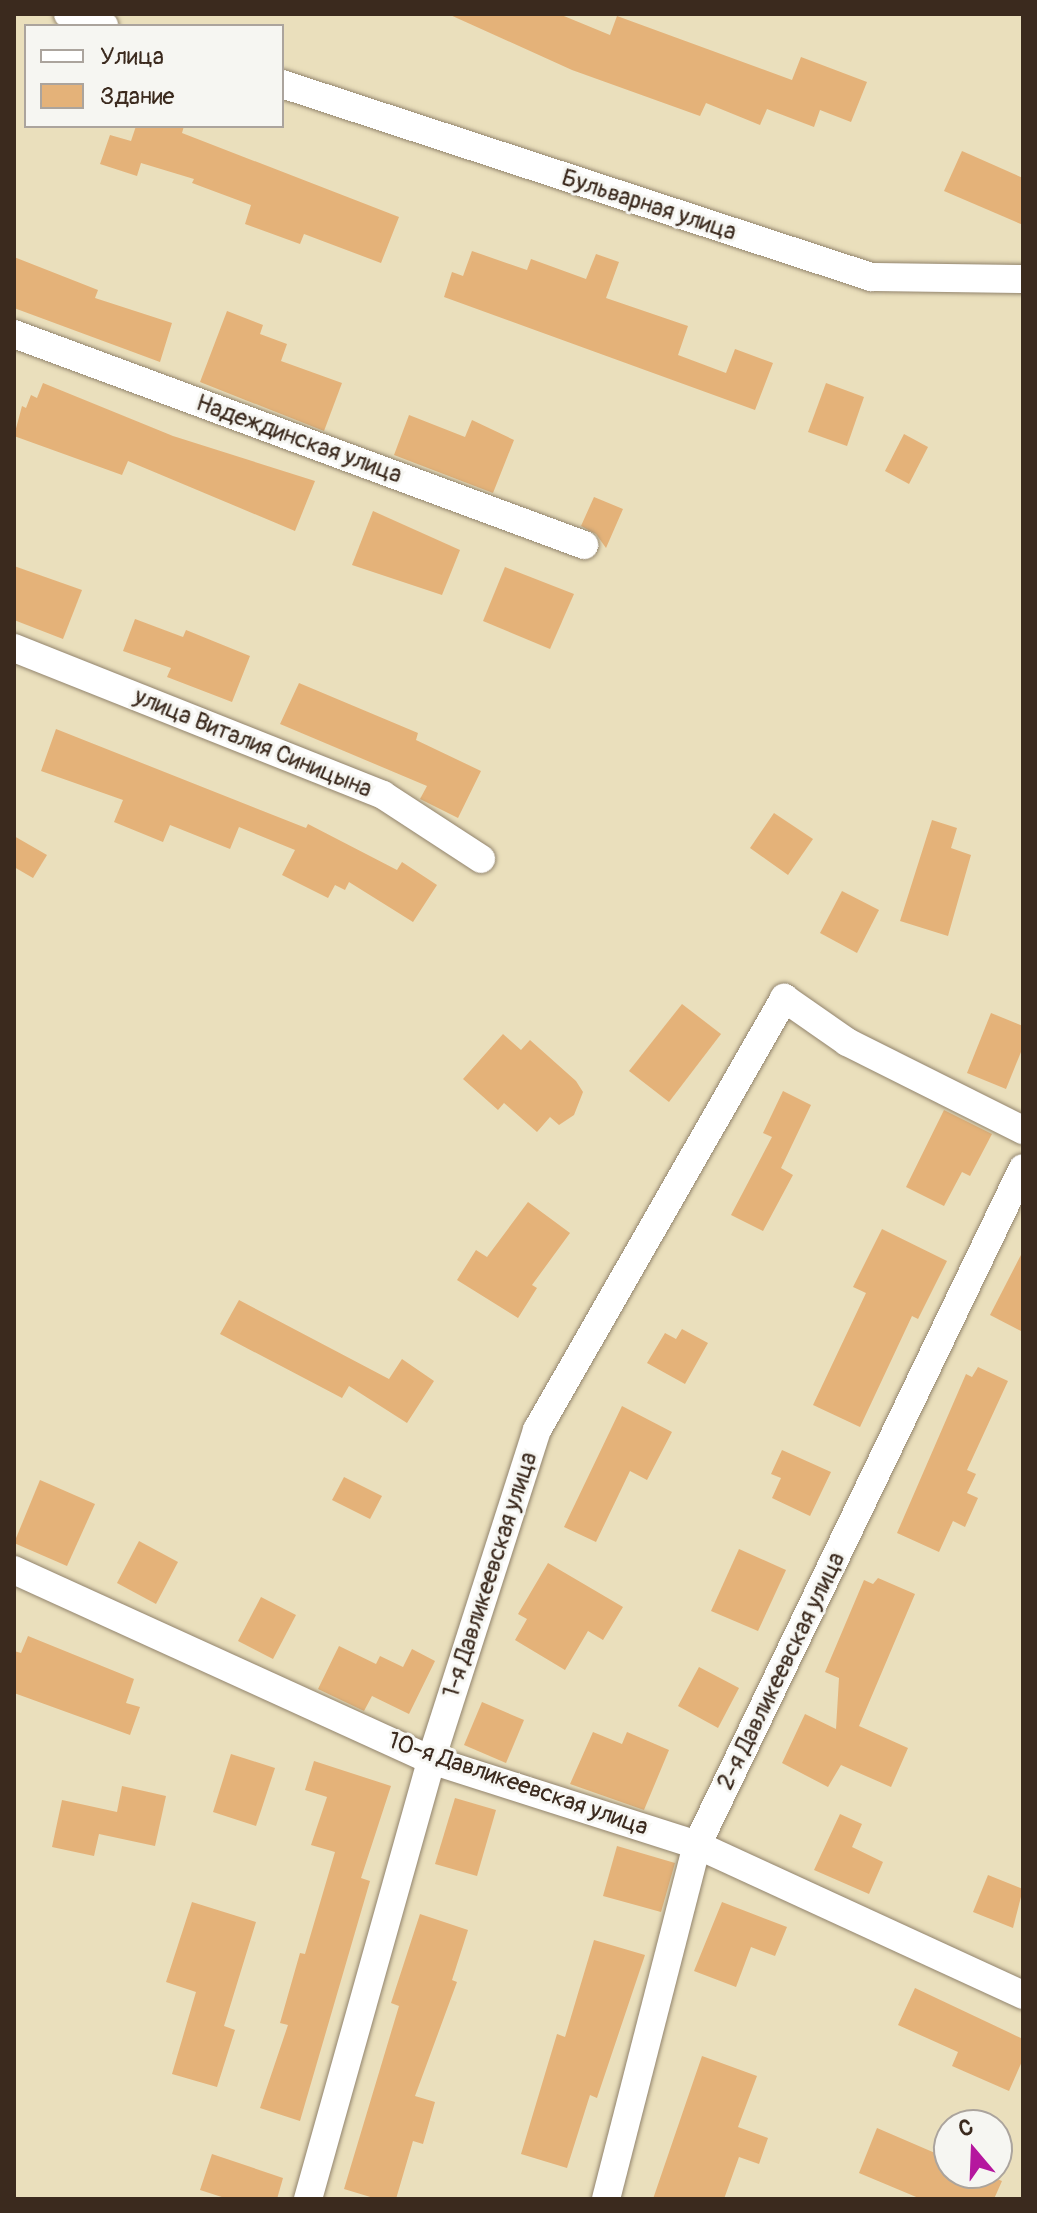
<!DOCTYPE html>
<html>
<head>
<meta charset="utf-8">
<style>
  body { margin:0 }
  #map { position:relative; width:1037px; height:2213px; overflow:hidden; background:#eadfbc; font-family:Pangolin,sans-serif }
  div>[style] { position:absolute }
  .building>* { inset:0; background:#e4b279 }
  .roads { filter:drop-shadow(0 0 2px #92846d) drop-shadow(0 0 2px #92846d) }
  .minor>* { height:28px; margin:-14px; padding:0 14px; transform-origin:14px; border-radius:14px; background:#fff }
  span { translate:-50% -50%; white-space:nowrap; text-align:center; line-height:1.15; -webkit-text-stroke:6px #f6f6f2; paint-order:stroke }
  .street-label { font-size:24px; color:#3b2a1e }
  .frame { position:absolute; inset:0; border:16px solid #3b2a1e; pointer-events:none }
  .legend { position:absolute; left:24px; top:24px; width:260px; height:104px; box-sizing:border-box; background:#f6f6f2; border:2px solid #aba49d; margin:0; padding:10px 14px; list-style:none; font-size:24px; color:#3b2a1e }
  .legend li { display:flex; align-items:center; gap:16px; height:40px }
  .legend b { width:40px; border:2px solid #aba49d }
  .north { position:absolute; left:933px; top:2109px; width:80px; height:80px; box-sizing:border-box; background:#f6f6f2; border:2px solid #aba49d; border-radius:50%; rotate:341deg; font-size:22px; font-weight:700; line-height:32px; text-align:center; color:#3b2a1e }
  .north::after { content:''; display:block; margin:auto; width:28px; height:36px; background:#b5179e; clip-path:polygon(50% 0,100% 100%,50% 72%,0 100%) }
</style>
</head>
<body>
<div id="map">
  <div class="building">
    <div style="clip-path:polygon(448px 14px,559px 14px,610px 35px,617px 16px,792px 80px,801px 57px,867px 82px,851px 122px,820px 110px,814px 127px,767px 109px,760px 125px,706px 103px,700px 116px,572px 70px)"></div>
    <div style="clip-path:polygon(136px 126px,184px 126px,182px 133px,399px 217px,381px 263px,304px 234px,300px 244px,245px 224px,251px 205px,192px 183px,194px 179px,141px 163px,137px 176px,100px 164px,110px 135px,131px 141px)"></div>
    <div style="clip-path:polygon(962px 151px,1023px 178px,1023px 225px,944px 191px)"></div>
    <div style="clip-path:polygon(472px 251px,527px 270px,531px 259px,586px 279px,596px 254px,619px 262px,606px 298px,688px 326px,678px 355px,726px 373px,735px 349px,773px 363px,755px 410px,444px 297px,452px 272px,463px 276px)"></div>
    <div style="clip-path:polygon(14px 257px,98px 290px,95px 298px,172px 323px,160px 362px,14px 308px)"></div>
    <div style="clip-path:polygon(227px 311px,263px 325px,260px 334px,287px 344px,281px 361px,342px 383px,324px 431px,200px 382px)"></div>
    <div style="clip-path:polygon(43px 383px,173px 436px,315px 481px,295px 531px,128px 461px,122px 475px,14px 436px,22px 406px,26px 408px,31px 395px,37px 398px)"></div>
    <div style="clip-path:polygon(826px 383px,864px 397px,847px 446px,808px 432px)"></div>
    <div style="clip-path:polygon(409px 415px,465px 437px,472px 420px,514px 440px,493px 493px,394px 455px)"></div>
    <div style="clip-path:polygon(904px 434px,928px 447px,909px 484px,885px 471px)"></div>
    <div style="clip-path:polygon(594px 497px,623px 509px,606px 548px,596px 534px,581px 526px)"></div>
    <div style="clip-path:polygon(373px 511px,460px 550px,442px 595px,352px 565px)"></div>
    <div style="clip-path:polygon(14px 566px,82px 590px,63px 639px,14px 620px)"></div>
    <div style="clip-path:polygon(505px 567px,574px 594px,550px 649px,483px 621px)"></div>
    <div style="clip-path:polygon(135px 619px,183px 637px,186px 630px,250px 656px,232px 702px,167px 677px,171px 668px,123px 651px)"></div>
    <div style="clip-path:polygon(299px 683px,418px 733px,416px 740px,481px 771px,458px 818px,420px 799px,427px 786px,280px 724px)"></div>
    <div style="clip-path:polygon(56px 729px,306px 828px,308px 824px,397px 870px,402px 862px,437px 885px,413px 922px,349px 882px,345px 890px,335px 885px,328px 898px,282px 875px,295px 850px,239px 827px,230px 849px,170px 825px,163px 842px,114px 822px,123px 800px,41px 771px)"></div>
    <div style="clip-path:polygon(774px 813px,813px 839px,788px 875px,750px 848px)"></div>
    <div style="clip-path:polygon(932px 820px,957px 828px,951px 848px,971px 855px,948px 936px,900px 921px)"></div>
    <div style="clip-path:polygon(14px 836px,47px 855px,33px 878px,14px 867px)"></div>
    <div style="clip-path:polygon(842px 891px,879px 910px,857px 953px,820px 933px)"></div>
    <div style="clip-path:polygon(682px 1004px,721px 1034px,669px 1102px,629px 1071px)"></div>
    <div style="clip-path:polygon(991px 1013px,1023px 1026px,1023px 1047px,1006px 1089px,967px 1073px)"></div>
    <div style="clip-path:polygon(503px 1034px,521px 1050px,530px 1040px,576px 1081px,583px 1092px,574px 1115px,559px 1125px,550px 1117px,537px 1132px,504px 1103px,498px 1110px,463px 1079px)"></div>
    <div style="clip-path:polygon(783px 1091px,811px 1105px,781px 1168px,793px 1175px,763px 1231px,731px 1215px,772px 1137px,763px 1133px)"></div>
    <div style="clip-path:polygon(944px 1110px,992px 1134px,970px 1176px,962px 1172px,944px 1206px,906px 1187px)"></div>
    <div style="clip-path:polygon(528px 1202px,570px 1233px,532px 1285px,537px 1288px,518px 1318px,457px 1280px,476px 1250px,487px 1257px)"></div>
    <div style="clip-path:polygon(882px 1229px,947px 1261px,918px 1319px,912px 1316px,860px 1427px,813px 1405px,866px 1293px,853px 1287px)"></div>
    <div style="clip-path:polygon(1023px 1251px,1023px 1332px,990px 1315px)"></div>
    <div style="clip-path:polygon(239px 1300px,389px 1379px,402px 1359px,434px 1381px,407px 1423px,349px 1386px,342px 1398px,220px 1334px)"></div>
    <div style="clip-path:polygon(682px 1329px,708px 1343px,685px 1384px,647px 1363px,665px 1333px,676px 1339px)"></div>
    <div style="clip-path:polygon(978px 1367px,1008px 1381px,967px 1470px,976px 1474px,967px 1493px,978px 1498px,965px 1527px,953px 1521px,939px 1552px,897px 1533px,966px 1374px,972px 1377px)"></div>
    <div style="clip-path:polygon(622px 1406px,672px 1432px,647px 1480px,630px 1471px,596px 1542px,564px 1527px)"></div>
    <div style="clip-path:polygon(782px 1450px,831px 1472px,810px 1516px,772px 1498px,781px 1478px,771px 1474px)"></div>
    <div style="clip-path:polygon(344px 1477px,382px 1496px,370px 1519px,332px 1500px)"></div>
    <div style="clip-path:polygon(40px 1480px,95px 1504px,67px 1566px,14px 1543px)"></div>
    <div style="clip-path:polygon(139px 1541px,178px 1562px,156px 1604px,117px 1583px)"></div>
    <div style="clip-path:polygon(739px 1549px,786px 1570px,758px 1631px,711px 1611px)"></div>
    <div style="clip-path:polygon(548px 1563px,623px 1607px,603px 1640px,588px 1631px,565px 1670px,515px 1640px,527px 1619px,518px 1614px)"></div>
    <div style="clip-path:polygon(878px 1578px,915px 1594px,859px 1726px,908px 1748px,891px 1787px,841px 1765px,828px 1787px,782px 1763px,805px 1714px,836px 1729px,839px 1678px,825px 1672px,864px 1580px,873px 1584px)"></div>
    <div style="clip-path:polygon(261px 1597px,296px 1615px,273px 1659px,238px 1641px)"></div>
    <div style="clip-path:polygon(28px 1636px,134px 1679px,126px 1703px,140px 1707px,130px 1735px,14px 1693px,14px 1651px,21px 1653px)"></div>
    <div style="clip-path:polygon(339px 1646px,376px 1664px,380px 1656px,403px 1667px,412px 1649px,435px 1661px,409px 1714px,372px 1696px,364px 1711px,318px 1689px)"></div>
    <div style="clip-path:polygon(699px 1667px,739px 1688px,718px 1728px,678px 1706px)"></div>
    <div style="clip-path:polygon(482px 1702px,524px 1720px,506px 1763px,464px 1745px)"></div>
    <div style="clip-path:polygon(593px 1732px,622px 1744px,627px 1732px,669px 1750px,644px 1810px,570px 1784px)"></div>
    <div style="clip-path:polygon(231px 1754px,275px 1768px,256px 1826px,213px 1812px)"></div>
    <div style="clip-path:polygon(314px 1761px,391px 1786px,361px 1878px,370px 1881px,300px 2121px,260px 2108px,288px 2025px,280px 2023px,300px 1953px,305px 1954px,335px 1852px,311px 1845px,327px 1797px,305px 1790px)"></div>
    <div style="clip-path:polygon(122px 1786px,166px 1796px,155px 1846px,99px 1834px,94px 1856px,52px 1847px,62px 1800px,117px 1812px)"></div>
    <div style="clip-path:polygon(455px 1798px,496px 1810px,477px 1876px,435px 1864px)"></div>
    <div style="clip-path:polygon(840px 1814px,862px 1824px,852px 1847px,883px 1862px,869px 1894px,814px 1870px)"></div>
    <div style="clip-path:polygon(617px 1846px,675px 1863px,661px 1912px,603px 1896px)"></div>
    <div style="clip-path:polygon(988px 1875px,1023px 1889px,1013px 1928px,973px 1912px)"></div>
    <div style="clip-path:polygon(192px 1902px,256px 1922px,224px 2026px,235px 2030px,217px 2087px,172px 2074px,196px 1992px,166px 1982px)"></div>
    <div style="clip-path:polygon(722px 1902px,787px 1927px,775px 1956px,751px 1947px,736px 1987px,694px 1971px)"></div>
    <div style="clip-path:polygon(420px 1914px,468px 1930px,452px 1980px,457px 1982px,415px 2096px,435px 2102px,423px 2144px,413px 2141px,396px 2199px,377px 2199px,344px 2189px,399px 2006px,391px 2003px)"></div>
    <div style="clip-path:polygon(594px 1940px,645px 1955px,597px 2098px,590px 2095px,567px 2168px,521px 2154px,557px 2034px,565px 2037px)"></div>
    <div style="clip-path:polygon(915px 1988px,1023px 2039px,1023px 2059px,1009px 2091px,952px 2066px,958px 2052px,898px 2025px)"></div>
    <div style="clip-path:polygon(702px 2056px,757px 2076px,738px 2127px,768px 2138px,759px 2164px,739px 2157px,724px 2199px,653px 2199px)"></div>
    <div style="clip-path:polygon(877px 2128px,949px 2159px,949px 2173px,982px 2173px,1002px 2181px,994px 2199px,921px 2199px,859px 2173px)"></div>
    <div style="clip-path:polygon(212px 2154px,283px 2178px,277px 2199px,228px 2199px,200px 2190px)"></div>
  </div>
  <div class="roads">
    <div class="minor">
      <div style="left:68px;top:14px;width:38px;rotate:18deg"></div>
      <div style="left:282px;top:84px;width:620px;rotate:18.14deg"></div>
      <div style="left:871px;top:277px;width:152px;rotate:0.8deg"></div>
      <div style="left:14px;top:334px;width:608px;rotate:20.31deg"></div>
      <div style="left:14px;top:648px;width:397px;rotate:21.7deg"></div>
      <div style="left:383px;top:795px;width:117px;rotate:33.1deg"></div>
      <div style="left:14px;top:1570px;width:458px;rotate:24.5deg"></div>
      <div style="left:431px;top:1760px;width:279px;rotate:17.7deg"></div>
      <div style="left:697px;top:1845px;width:359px;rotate:24.7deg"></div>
      <div style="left:308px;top:2199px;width:456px;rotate:-74.3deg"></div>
      <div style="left:431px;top:1760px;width:347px;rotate:-72.2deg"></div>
      <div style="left:537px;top:1430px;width:498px;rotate:-60.2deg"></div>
      <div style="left:784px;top:998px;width:77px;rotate:34.9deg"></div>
      <div style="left:847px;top:1042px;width:197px;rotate:26.6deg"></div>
      <div style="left:606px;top:2199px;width:366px;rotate:-75.6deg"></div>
      <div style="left:697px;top:1845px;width:751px;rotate:-64.29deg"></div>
    </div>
  </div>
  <div class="street-label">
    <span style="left:649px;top:205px;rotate:18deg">Бульварная улица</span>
    <span style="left:299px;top:439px;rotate:20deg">Надеждинская улица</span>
    <span style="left:253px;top:743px;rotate:22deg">улица Виталия Синицына</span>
    <span style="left:490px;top:1575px;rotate:-72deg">1-я Давликеевская улица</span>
    <span style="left:781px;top:1671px;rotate:-64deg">2-я Давликеевская улица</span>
    <span style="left:518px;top:1784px;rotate:19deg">10-я Давликеевская улица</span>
  </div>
  <div class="frame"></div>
  <ul class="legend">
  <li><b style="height:10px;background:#fff"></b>Улица</li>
  <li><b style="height:22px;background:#e4b279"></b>Здание</li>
  </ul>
  <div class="north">С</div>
</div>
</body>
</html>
